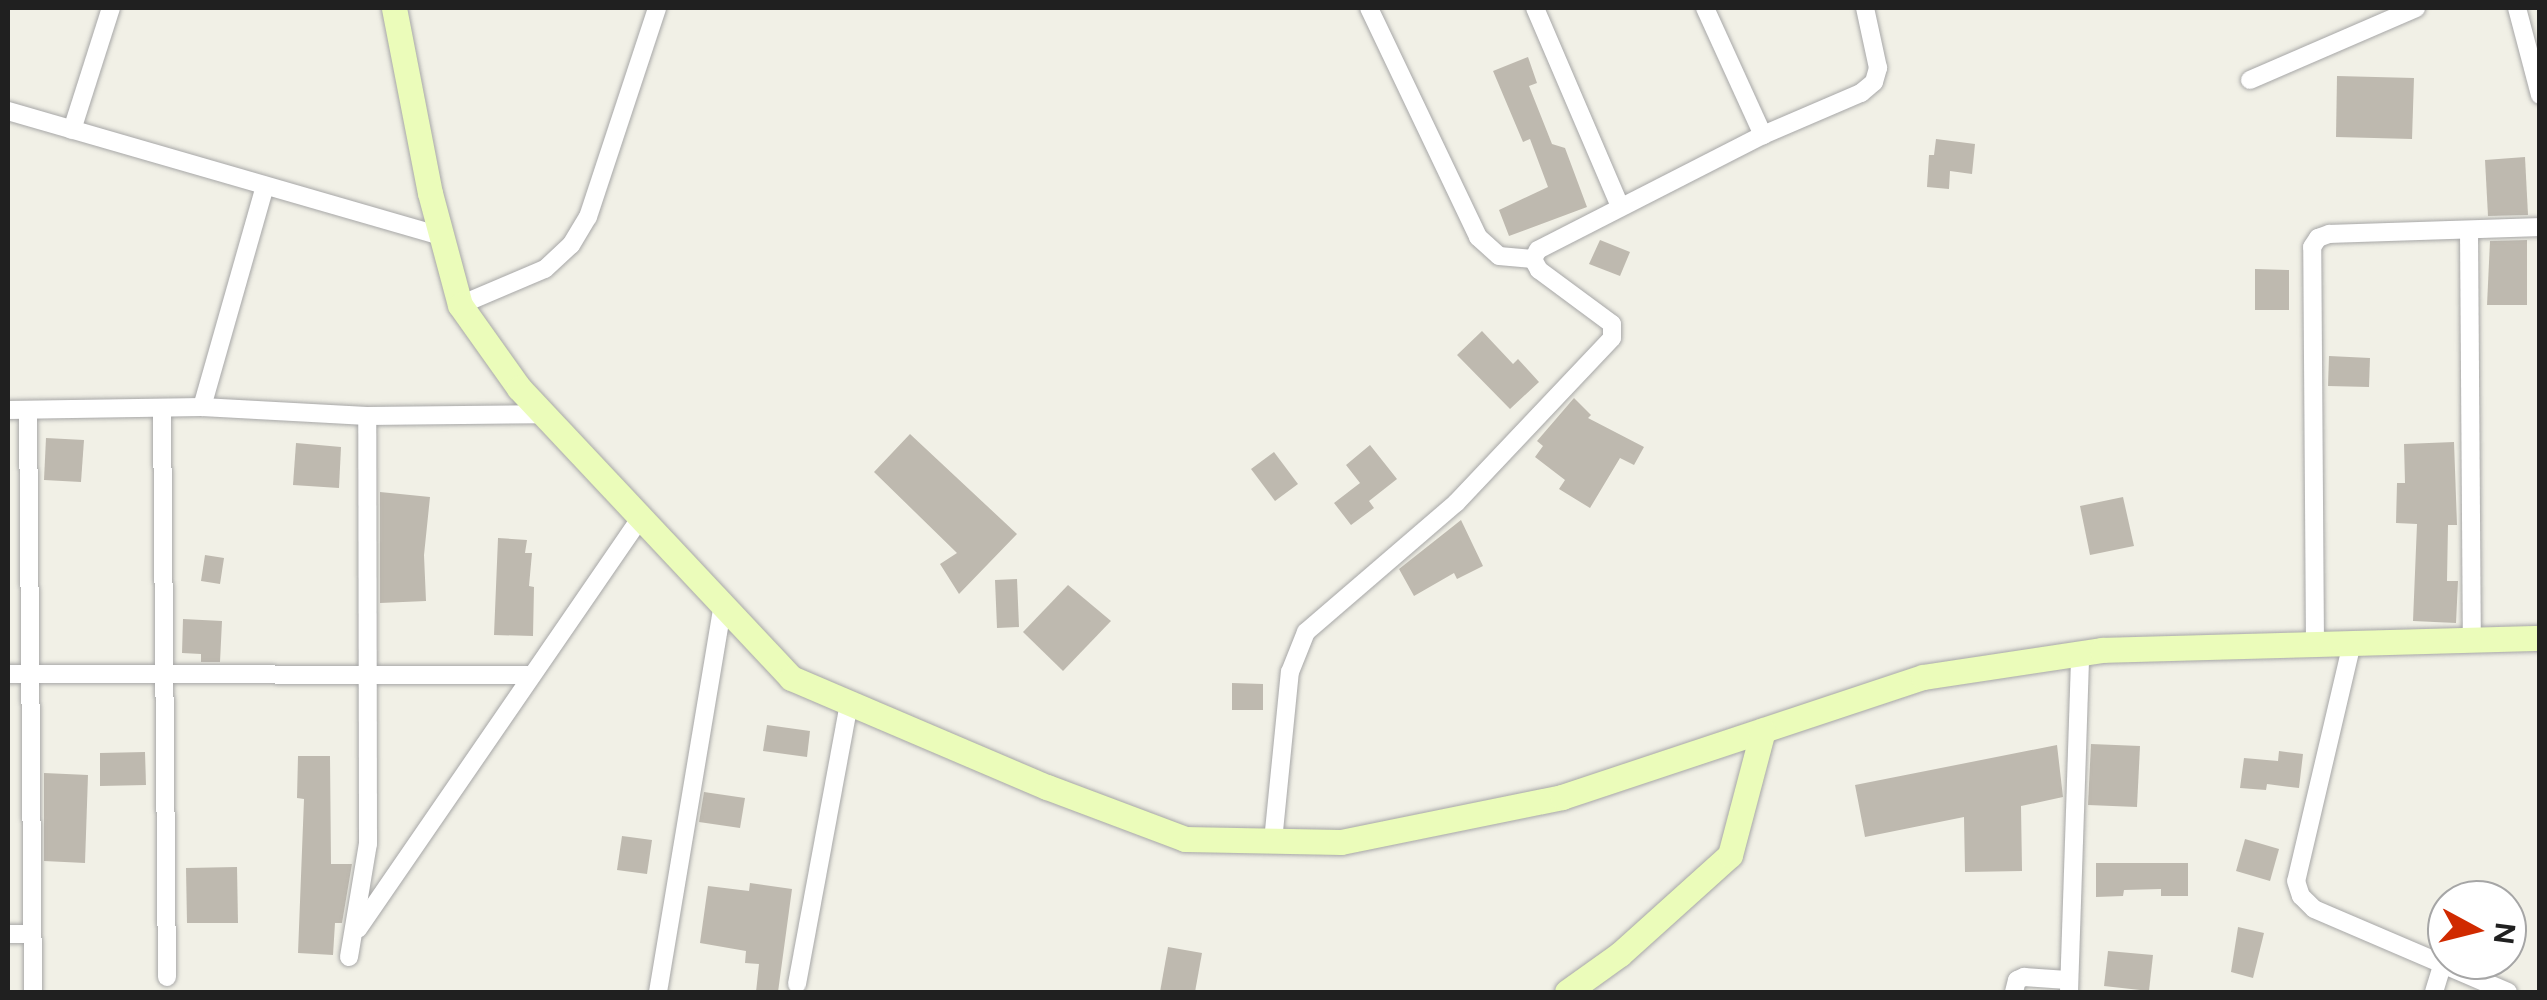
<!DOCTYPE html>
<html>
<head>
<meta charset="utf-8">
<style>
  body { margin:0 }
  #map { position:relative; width:2547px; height:1000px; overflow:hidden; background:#f1f0e6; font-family:Figtree,sans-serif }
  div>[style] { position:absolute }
  .building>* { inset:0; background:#beb9af }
  .roads { filter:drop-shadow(0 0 2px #a7a7a7) drop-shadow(0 0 2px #a7a7a7) }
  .street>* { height:18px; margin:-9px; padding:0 9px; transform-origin:9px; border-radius:9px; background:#fff }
  .secondary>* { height:25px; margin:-12.5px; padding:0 12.5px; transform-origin:12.5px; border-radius:12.5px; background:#ebfcba }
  span { translate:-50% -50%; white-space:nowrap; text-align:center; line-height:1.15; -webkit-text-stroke:10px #fff; paint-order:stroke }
  .frame { position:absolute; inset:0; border:10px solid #202020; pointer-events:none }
  .north { position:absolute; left:2427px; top:880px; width:100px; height:100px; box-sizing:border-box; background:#fff; border:2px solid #a6a6a6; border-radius:50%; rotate:97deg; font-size:28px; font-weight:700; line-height:40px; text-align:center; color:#202020 }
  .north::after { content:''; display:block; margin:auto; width:35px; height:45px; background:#d02a00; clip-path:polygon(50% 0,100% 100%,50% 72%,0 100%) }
</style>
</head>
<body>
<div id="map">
  <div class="building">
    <div style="clip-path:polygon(1528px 57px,1537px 83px,1529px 86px,1552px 144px,1565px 148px,1587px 207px,1509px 236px,1499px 210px,1548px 187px,1530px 139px,1523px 142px,1493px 71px)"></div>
    <div style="clip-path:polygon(2337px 76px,2414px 78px,2412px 139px,2336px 137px)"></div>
    <div style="clip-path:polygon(1936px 139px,1975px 144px,1972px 174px,1950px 171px,1949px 189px,1927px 187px,1929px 155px,1934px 155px)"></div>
    <div style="clip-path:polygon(2525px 157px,2528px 215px,2488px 216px,2485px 160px)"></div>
    <div style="clip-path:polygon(1600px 240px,1630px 252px,1620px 276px,1589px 264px)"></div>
    <div style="clip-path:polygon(2527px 240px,2527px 305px,2487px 305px,2490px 241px)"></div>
    <div style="clip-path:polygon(2255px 269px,2289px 270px,2289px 310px,2255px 310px)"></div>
    <div style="clip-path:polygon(1482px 331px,1513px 364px,1518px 359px,1539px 382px,1510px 409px,1457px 355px)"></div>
    <div style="clip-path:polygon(2329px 356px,2370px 358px,2369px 387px,2328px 386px)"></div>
    <div style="clip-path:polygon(1574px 398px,1591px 415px,1588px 418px,1644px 447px,1634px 465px,1620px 458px,1590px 508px,1559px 489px,1565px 480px,1535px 457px,1543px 446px,1537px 441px)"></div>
    <div style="clip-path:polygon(910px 434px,1017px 534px,959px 594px,940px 564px,957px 553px,874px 472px)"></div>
    <div style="clip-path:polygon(46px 438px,84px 440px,81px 482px,44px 480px)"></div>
    <div style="clip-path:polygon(2454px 442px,2457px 525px,2448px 525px,2447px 581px,2458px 581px,2456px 623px,2413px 621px,2417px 524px,2396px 523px,2397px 483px,2405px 483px,2404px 444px)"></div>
    <div style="clip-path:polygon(296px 443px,341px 447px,339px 488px,293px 485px)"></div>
    <div style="clip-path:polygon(1370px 445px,1397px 479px,1369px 501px,1374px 508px,1351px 525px,1334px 503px,1360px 483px,1346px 465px)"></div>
    <div style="clip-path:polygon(1274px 452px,1298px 484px,1275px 501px,1251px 469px)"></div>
    <div style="clip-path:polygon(380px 492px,430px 497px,424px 555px,426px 601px,380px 603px)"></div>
    <div style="clip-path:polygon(2123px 497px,2134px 546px,2090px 555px,2080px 506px)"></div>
    <div style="clip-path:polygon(1461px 520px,1483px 566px,1457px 579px,1454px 573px,1414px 596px,1399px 569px)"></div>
    <div style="clip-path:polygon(498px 538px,527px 540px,525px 553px,532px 553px,529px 586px,534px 587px,533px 636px,494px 635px)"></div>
    <div style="clip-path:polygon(205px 555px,224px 558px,220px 584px,201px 581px)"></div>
    <div style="clip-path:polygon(1017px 579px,1019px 627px,997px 628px,995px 580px)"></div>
    <div style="clip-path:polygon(1068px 585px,1111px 621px,1063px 671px,1023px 632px)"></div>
    <div style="clip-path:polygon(183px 619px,222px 621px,220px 662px,201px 662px,201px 654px,182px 653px)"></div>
    <div style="clip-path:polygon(1232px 683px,1263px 684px,1263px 710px,1232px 710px)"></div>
    <div style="clip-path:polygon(767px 725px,810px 731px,807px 757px,763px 751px)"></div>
    <div style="clip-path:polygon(2091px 744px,2140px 746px,2137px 807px,2088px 805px)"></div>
    <div style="clip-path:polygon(2057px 745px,2063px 797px,2021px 806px,2022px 871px,1965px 872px,1964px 817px,1865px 837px,1855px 785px)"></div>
    <div style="clip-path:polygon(2279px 751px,2303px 754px,2299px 788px,2267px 784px,2266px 790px,2240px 788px,2244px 758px,2278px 761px)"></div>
    <div style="clip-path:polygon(145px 752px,146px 785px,100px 786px,100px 753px)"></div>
    <div style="clip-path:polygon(298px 756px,330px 756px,331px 864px,352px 864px,342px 923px,335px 923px,333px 955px,298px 953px,304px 799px,297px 798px)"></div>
    <div style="clip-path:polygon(44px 773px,88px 775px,85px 863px,44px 861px)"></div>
    <div style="clip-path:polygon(704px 792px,745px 798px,740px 828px,699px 822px)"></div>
    <div style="clip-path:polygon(622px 836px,652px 840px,647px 874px,617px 870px)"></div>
    <div style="clip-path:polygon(2245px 839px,2279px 849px,2270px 881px,2236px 871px)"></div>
    <div style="clip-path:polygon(2096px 863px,2188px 863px,2188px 896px,2161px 896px,2161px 889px,2124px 890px,2123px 896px,2096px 897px)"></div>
    <div style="clip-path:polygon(237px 867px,238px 923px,187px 923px,186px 868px)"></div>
    <div style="clip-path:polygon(750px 883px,792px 889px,778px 992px,756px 992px,759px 964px,745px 963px,746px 951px,700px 943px,708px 886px,749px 891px)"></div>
    <div style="clip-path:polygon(2238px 927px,2264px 933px,2253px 978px,2231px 972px)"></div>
    <div style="clip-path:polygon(1168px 947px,1202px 953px,1195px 992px,1160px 992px)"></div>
    <div style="clip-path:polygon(2108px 951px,2153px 955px,2149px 991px,2104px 986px)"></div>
  </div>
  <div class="roads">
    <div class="street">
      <div style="left:1369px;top:8px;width:254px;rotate:64.5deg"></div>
      <div style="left:1478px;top:237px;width:28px;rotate:42deg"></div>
      <div style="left:1499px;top:256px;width:34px;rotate:5deg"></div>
      <div style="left:1535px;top:8px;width:215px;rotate:66.8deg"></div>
      <div style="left:1705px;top:8px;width:140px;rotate:65.5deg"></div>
      <div style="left:2517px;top:8px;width:90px;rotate:75.2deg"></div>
      <div style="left:2250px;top:80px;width:181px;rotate:-23.4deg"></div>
      <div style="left:8px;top:111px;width:451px;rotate:16.1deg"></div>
      <div style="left:72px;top:130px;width:128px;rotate:-72.3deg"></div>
      <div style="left:2469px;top:230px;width:410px;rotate:89.6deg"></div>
      <div style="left:460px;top:305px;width:92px;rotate:-23deg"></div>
      <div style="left:545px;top:269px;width:35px;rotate:-43deg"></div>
      <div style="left:571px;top:245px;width:33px;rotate:-59deg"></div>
      <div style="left:588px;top:217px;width:220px;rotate:-71.7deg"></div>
      <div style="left:202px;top:407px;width:230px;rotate:-74.1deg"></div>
      <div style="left:162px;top:409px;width:568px;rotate:89.5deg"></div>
      <div style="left:8px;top:410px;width:194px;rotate:-0.9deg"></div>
      <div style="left:202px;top:407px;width:165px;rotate:3.1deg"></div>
      <div style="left:367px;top:416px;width:177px;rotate:-0.6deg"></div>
      <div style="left:28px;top:410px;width:582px;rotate:89.51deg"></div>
      <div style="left:2352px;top:643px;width:244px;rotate:103.2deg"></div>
      <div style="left:2296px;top:881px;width:16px;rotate:72deg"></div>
      <div style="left:2301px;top:896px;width:18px;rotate:45deg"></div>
      <div style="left:2314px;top:909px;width:211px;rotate:23.2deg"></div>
      <div style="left:2315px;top:644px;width:397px;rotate:-90.4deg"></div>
      <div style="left:2312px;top:247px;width:11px;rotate:-56deg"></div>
      <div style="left:2318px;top:238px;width:12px;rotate:-20deg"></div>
      <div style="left:2329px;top:234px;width:211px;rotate:-1.9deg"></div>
      <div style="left:8px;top:674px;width:524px;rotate:0.11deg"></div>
      <div style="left:1273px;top:841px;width:170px;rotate:-84.3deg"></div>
      <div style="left:1290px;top:672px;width:43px;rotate:-68.2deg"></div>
      <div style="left:1306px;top:632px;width:198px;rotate:-40.7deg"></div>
      <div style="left:1456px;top:503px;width:227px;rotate:-46.6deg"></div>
      <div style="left:1612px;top:338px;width:14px;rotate:-90deg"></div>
      <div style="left:1612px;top:324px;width:91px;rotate:-143.5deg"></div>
      <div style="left:1539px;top:270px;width:13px;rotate:-119deg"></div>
      <div style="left:1533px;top:259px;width:10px;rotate:-61deg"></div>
      <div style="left:1538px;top:250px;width:253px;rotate:-27.1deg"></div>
      <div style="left:1763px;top:135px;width:107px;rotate:-23.2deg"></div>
      <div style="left:1861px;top:93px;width:17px;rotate:-40deg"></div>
      <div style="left:1874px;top:82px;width:15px;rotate:-74deg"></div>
      <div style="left:1878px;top:68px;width:61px;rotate:-102.2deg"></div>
      <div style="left:358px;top:929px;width:500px;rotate:-55.5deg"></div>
      <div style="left:8px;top:934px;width:24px"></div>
      <div style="left:349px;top:957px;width:115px;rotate:-80.5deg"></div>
      <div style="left:368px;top:844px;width:428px;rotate:-90.1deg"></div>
      <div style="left:797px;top:984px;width:286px;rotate:-79.5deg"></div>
      <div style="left:658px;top:992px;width:394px;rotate:-80.5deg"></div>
      <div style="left:2014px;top:992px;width:12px;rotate:-76deg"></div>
      <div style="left:2017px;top:980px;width:8px;rotate:-23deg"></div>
      <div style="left:2024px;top:977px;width:43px;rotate:4deg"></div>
      <div style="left:2069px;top:992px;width:338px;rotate:-88.1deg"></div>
      <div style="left:2434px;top:992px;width:28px;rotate:-73deg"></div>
    </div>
    <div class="secondary">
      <div style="left:394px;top:8px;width:188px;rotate:79deg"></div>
      <div style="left:430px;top:193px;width:116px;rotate:75deg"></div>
      <div style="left:460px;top:305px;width:102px;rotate:54.6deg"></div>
      <div style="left:519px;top:388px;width:398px;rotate:46.8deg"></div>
      <div style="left:791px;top:678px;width:278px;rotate:23.1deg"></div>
      <div style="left:1047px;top:787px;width:147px;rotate:20.6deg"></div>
      <div style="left:1185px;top:839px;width:156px;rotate:1.1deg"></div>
      <div style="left:1341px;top:842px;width:226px;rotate:-11.5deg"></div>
      <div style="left:1562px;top:797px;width:380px;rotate:-18.4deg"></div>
      <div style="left:1923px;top:677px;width:181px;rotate:-8.6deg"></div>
      <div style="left:2102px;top:650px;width:438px;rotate:-1.6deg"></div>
      <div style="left:1567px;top:992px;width:65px;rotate:-35.6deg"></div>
      <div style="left:1620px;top:954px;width:148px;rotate:-42deg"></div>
      <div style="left:1730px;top:855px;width:129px;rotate:-75.2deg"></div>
    </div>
  </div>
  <div class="frame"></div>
  <div class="north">N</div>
</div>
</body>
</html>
